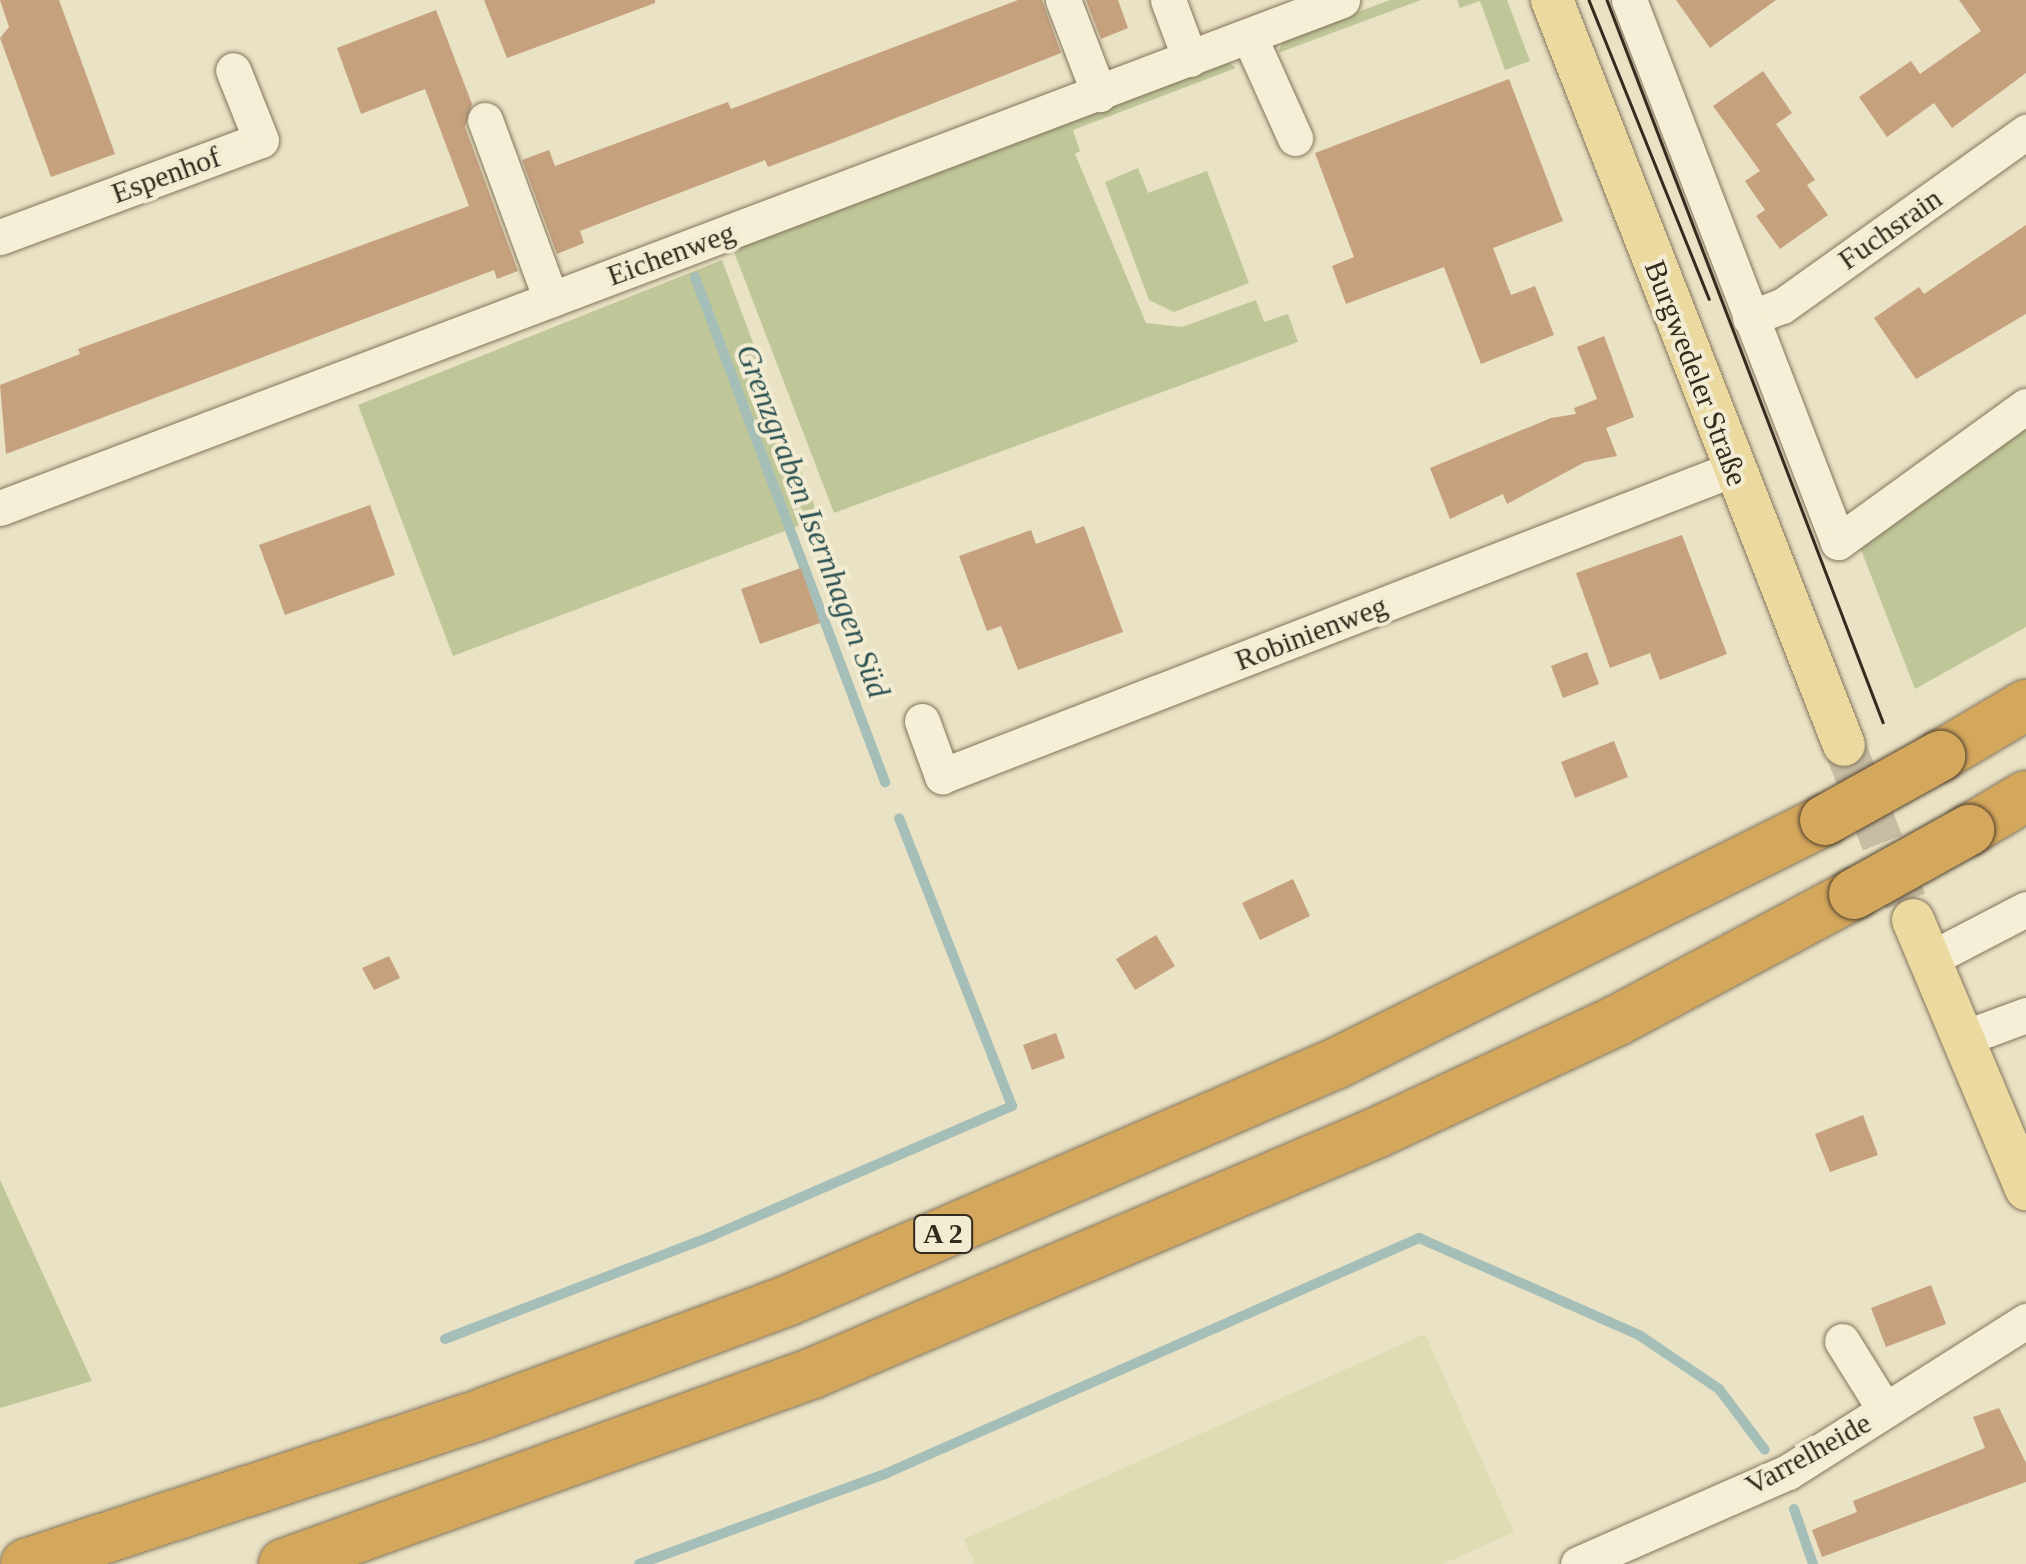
<!DOCTYPE html>
<html>
<head>
<meta charset="utf-8">
<style>
  body { margin:0 }
  #map { position:relative; width:2026px; height:1564px; overflow:hidden; background:#eae2c4; font-family:Georgia,serif }
  div>[style] { position:absolute }
  .farmland>* { inset:0; background:#dfdbb2 }
  .green>* { inset:0; background:#bfc799 }
  .stream>* { height:10px; margin:-5px; padding:0 5px; transform-origin:5px; border-radius:5px; background:#a6beb8 }
  .building>* { inset:0; background:#c5a17d }
  .major-tunnel>* { height:42px; margin-top:-21px; transform-origin:0; background:repeating-linear-gradient(90deg,#c6bda3 0 42px,transparent 0 63px) }
  .roads { filter:drop-shadow(0 0 2px #83745c) drop-shadow(0 0 2px #83745c) }
  .minor>* { height:35px; margin:-17.5px; padding:0 17.5px; transform-origin:17.5px; border-radius:17.5px; background:#f6efd7 }
  .major>* { height:42px; margin:-21px; padding:0 21px; transform-origin:21px; border-radius:21px; background:#ebd99f }
  .highway>* { height:50px; margin:-25px; padding:0 25px; transform-origin:25px; border-radius:25px; background:#d3a75c }
  .tram>* { height:2.5px; margin:-1.25px; padding:0 1.25px; transform-origin:1.25px; border-radius:1.25px; background:#352b1f }
  .bridges { filter:drop-shadow(0 0 2px #514230) drop-shadow(0 0 2px #514230) }
  .highway-bridge>* { height:50px; margin:-25px; padding:0 25px; transform-origin:25px; border-radius:25px; background:#d3a75c }
  span { translate:-50% -50%; white-space:nowrap; text-align:center; line-height:1.15; -webkit-text-stroke:8px #f2ecd3; paint-order:stroke }
  .shield-label span { padding:2px 8px; background:#f2ecd3; border:2px solid; border-radius:8px; -webkit-text-stroke-width:0 }
  .shield-label { font-size:28px; color:#352b1f; font-weight:700 }
  .street-label { font-size:30px; color:#352b1f }
  .water-label { font-size:32px; color:#2f5353; font-style:italic }
</style>
</head>
<body>
<div id="map">
  <div class="farmland">
    <div style="clip-path:polygon(1425px 1334px,1514px 1532px,1443px 1564px,975px 1564px,964px 1539px)"></div>
  </div>
  <div class="green">
    <div style="clip-path:polygon(1390px 0,1421px 0,1278px 53px,1283px 40px)"></div>
    <div style="clip-path:polygon(1457px 0,1507px 0,1530px 61px,1505px 70px,1480px 1px,1460px 8px)"></div>
    <div style="clip-path:polygon(1227px 61px,1236px 68px,1073px 130px,1080px 151px,1075px 154px,1146px 323px,1182px 327px,1256px 300px,1264px 322px,1288px 314px,1298px 342px,834px 513px,733px 249px)"></div>
    <div style="clip-path:polygon(1138px 168px,1148px 193px,1207px 171px,1249px 283px,1174px 312px,1149px 300px,1105px 182px)"></div>
    <div style="clip-path:polygon(722px 260px,819px 518px,453px 656px,358px 405px)"></div>
    <div style="clip-path:polygon(2026px 388px,2026px 627px,1915px 689px,1848px 516px)"></div>
    <div style="clip-path:polygon(0 1180px,92px 1381px,0 1408px)"></div>
  </div>
  <div class="stream">
    <div style="left:695px;top:277px;width:540px;rotate:69.38deg"></div>
    <div style="left:445px;top:1339px;width:288px;rotate:-21.1deg"></div>
    <div style="left:714px;top:1235px;width:325px;rotate:-23.4deg"></div>
    <div style="left:1012px;top:1106px;width:309px;rotate:-111.4deg"></div>
    <div style="left:1794px;top:1509px;width:58px;rotate:70.9deg"></div>
    <div style="left:639px;top:1564px;width:264px;rotate:-20.1deg"></div>
    <div style="left:887px;top:1473px;width:582px;rotate:-23.83deg"></div>
    <div style="left:1419px;top:1238px;width:240px;rotate:23.8deg"></div>
    <div style="left:1639px;top:1335px;width:97px;rotate:34deg"></div>
    <div style="left:1719px;top:1389px;width:76px;rotate:53deg"></div>
  </div>
  <div class="building">
    <div style="clip-path:polygon(0 0,59px 0,115px 154px,51px 177px,0 38px,9px 27px)"></div>
    <div style="clip-path:polygon(484px 0,655px 0,655px 3px,507px 58px)"></div>
    <div style="clip-path:polygon(1018px 0,1042px 0,1061px 53px,832px 143px,768px 167px,765px 160px,580px 231px,584px 243px,557px 254px,522px 160px,549px 150px,555px 166px,728px 102px,731px 109px)"></div>
    <div style="clip-path:polygon(1086px 0,1118px 0,1128px 28px,1101px 39px)"></div>
    <div style="clip-path:polygon(1676px 0,1776px 0,1710px 48px)"></div>
    <div style="clip-path:polygon(1959px 0,2026px 0,2026px 73px,1952px 128px,1934px 103px,1887px 137px,1859px 97px,1911px 61px,1920px 74px,1981px 31px)"></div>
    <div style="clip-path:polygon(436px 10px,472px 104px,465px 127px,518px 271px,497px 279px,494px 270px,6px 454px,0 385px,80px 354px,78px 349px,469px 206px,425px 89px,361px 114px,337px 48px)"></div>
    <div style="clip-path:polygon(1763px 71px,1792px 113px,1776px 124px,1815px 180px,1807px 185px,1828px 215px,1780px 249px,1756px 216px,1765px 210px,1745px 181px,1760px 171px,1713px 106px)"></div>
    <div style="clip-path:polygon(1509px 79px,1563px 221px,1493px 248px,1511px 295px,1535px 286px,1554px 335px,1481px 364px,1444px 267px,1346px 304px,1332px 266px,1354px 257px,1315px 153px)"></div>
    <div style="clip-path:polygon(2026px 225px,2026px 314px,1916px 379px,1874px 318px,1919px 287px,1924px 294px)"></div>
    <div style="clip-path:polygon(1604px 336px,1634px 417px,1606px 428px,1617px 456px,1585px 462px,1507px 504px,1503px 494px,1450px 519px,1430px 468px,1551px 418px,1576px 414px,1574px 408px,1597px 399px,1577px 347px)"></div>
    <div style="clip-path:polygon(370px 505px,395px 575px,285px 615px,259px 545px)"></div>
    <div style="clip-path:polygon(1084px 526px,1123px 632px,1018px 670px,1001px 626px,987px 631px,959px 556px,1031px 530px,1036px 544px)"></div>
    <div style="clip-path:polygon(1682px 535px,1727px 654px,1660px 680px,1650px 653px,1610px 668px,1576px 573px)"></div>
    <div style="clip-path:polygon(801px 568px,820px 623px,760px 644px,741px 589px)"></div>
    <div style="clip-path:polygon(1587px 652px,1599px 684px,1563px 698px,1551px 666px)"></div>
    <div style="clip-path:polygon(1614px 741px,1628px 777px,1575px 798px,1561px 762px)"></div>
    <div style="clip-path:polygon(1293px 879px,1310px 916px,1260px 940px,1242px 903px)"></div>
    <div style="clip-path:polygon(1156px 935px,1175px 966px,1135px 990px,1116px 959px)"></div>
    <div style="clip-path:polygon(389px 956px,400px 978px,374px 990px,362px 968px)"></div>
    <div style="clip-path:polygon(1056px 1033px,1065px 1058px,1032px 1070px,1023px 1045px)"></div>
    <div style="clip-path:polygon(1863px 1115px,1878px 1155px,1830px 1172px,1815px 1134px)"></div>
    <div style="clip-path:polygon(1931px 1285px,1946px 1324px,1886px 1347px,1871px 1308px)"></div>
    <div style="clip-path:polygon(1999px 1408px,2026px 1463px,2026px 1482px,1822px 1557px,1812px 1530px,1857px 1512px,1853px 1501px,1985px 1448px,1973px 1417px)"></div>
  </div>
  <div class="major-tunnel">
    <div style="left:1844px;top:745px;width:188px;rotate:68.5deg"></div>
  </div>
  <div class="roads">
    <div class="minor">
      <div style="left:1063px;top:0;width:101px;rotate:69deg"></div>
      <div style="left:1168px;top:0;width:63px;rotate:69.6deg"></div>
      <div style="left:1629px;top:0;width:581px;rotate:68.91deg"></div>
      <div style="left:1838px;top:542px;width:232px;rotate:-35.9deg"></div>
      <div style="left:1249px;top:36px;width:112px;rotate:65.7deg"></div>
      <div style="left:485px;top:120px;width:191px;rotate:69.8deg"></div>
      <div style="left:0;top:237px;width:278px;rotate:-20.4deg"></div>
      <div style="left:261px;top:140px;width:75px;rotate:-111.8deg"></div>
      <div style="left:1750px;top:318px;width:34px;rotate:-21deg"></div>
      <div style="left:1782px;top:306px;width:300px;rotate:-35.5deg"></div>
      <div style="left:0;top:508px;width:1435px;rotate:-20.73deg"></div>
      <div style="left:922px;top:721px;width:59px;rotate:70deg"></div>
      <div style="left:942px;top:776px;width:848px;rotate:-21.21deg"></div>
      <div style="left:1928px;top:960px;width:110px;rotate:-27.5deg"></div>
      <div style="left:1961px;top:1039px;width:69px;rotate:-20.3deg"></div>
      <div style="left:1842px;top:1341px;width:81px;rotate:58.1deg"></div>
      <div style="left:1578px;top:1564px;width:229px;rotate:-23.7deg"></div>
      <div style="left:1788px;top:1472px;width:282px;rotate:-32.4deg"></div>
    </div>
    <div class="major">
      <div style="left:1552px;top:0;width:800px;rotate:68.6deg"></div>
      <div style="left:1913px;top:920px;width:292px;rotate:67.2deg"></div>
    </div>
    <div class="highway">
      <div style="left:1940px;top:756px;width:100px;rotate:-30.7deg"></div>
      <div style="left:1969px;top:830px;width:66px;rotate:-30.8deg"></div>
      <div style="left:26px;top:1564px;width:482px;rotate:-18.2deg"></div>
      <div style="left:484px;top:1413px;width:325px;rotate:-20.3deg"></div>
      <div style="left:789px;top:1300px;width:597px;rotate:-23.39deg"></div>
      <div style="left:1337px;top:1063px;width:545px;rotate:-26.47deg"></div>
      <div style="left:284px;top:1564px;width:562px;rotate:-19.85deg"></div>
      <div style="left:813px;top:1373px;width:612px;rotate:-23.09deg"></div>
      <div style="left:1376px;top:1133px;width:267px;rotate:-25deg"></div>
      <div style="left:1618px;top:1020px;width:268px;rotate:-28.1deg"></div>
    </div>
  </div>
  <div class="tram">
    <div style="left:1589px;top:0;width:322px;rotate:68.1deg"></div>
    <div style="left:1607px;top:0;width:773px;rotate:69.08deg"></div>
  </div>
  <div class="bridges">
    <div class="highway-bridge">
      <div style="left:1825px;top:820px;width:132px;rotate:-29.1deg"></div>
      <div style="left:1854px;top:894px;width:132px;rotate:-29.1deg"></div>
    </div>
  </div>
  <div class="shield-label">
    <span style="left:943px;top:1234px">A 2</span>
  </div>
  <div class="street-label">
    <span style="left:166px;top:175px;rotate:-20deg">Espenhof</span>
    <span style="left:1890px;top:229px;rotate:-35deg">Fuchsrain</span>
    <span style="left:671px;top:254px;rotate:-20deg">Eichenweg</span>
    <span style="left:1696px;top:373px;rotate:69deg">Burgwedeler Straße</span>
    <span style="left:1311px;top:633px;rotate:-21deg">Robinienweg</span>
    <span style="left:1808px;top:1454px;rotate:-29deg">Varrelheide</span>
  </div>
  <div class="water-label">
    <span style="left:813px;top:521px;rotate:69deg">Grenzgraben Isernhagen Süd</span>
  </div>
</div>
</body>
</html>
